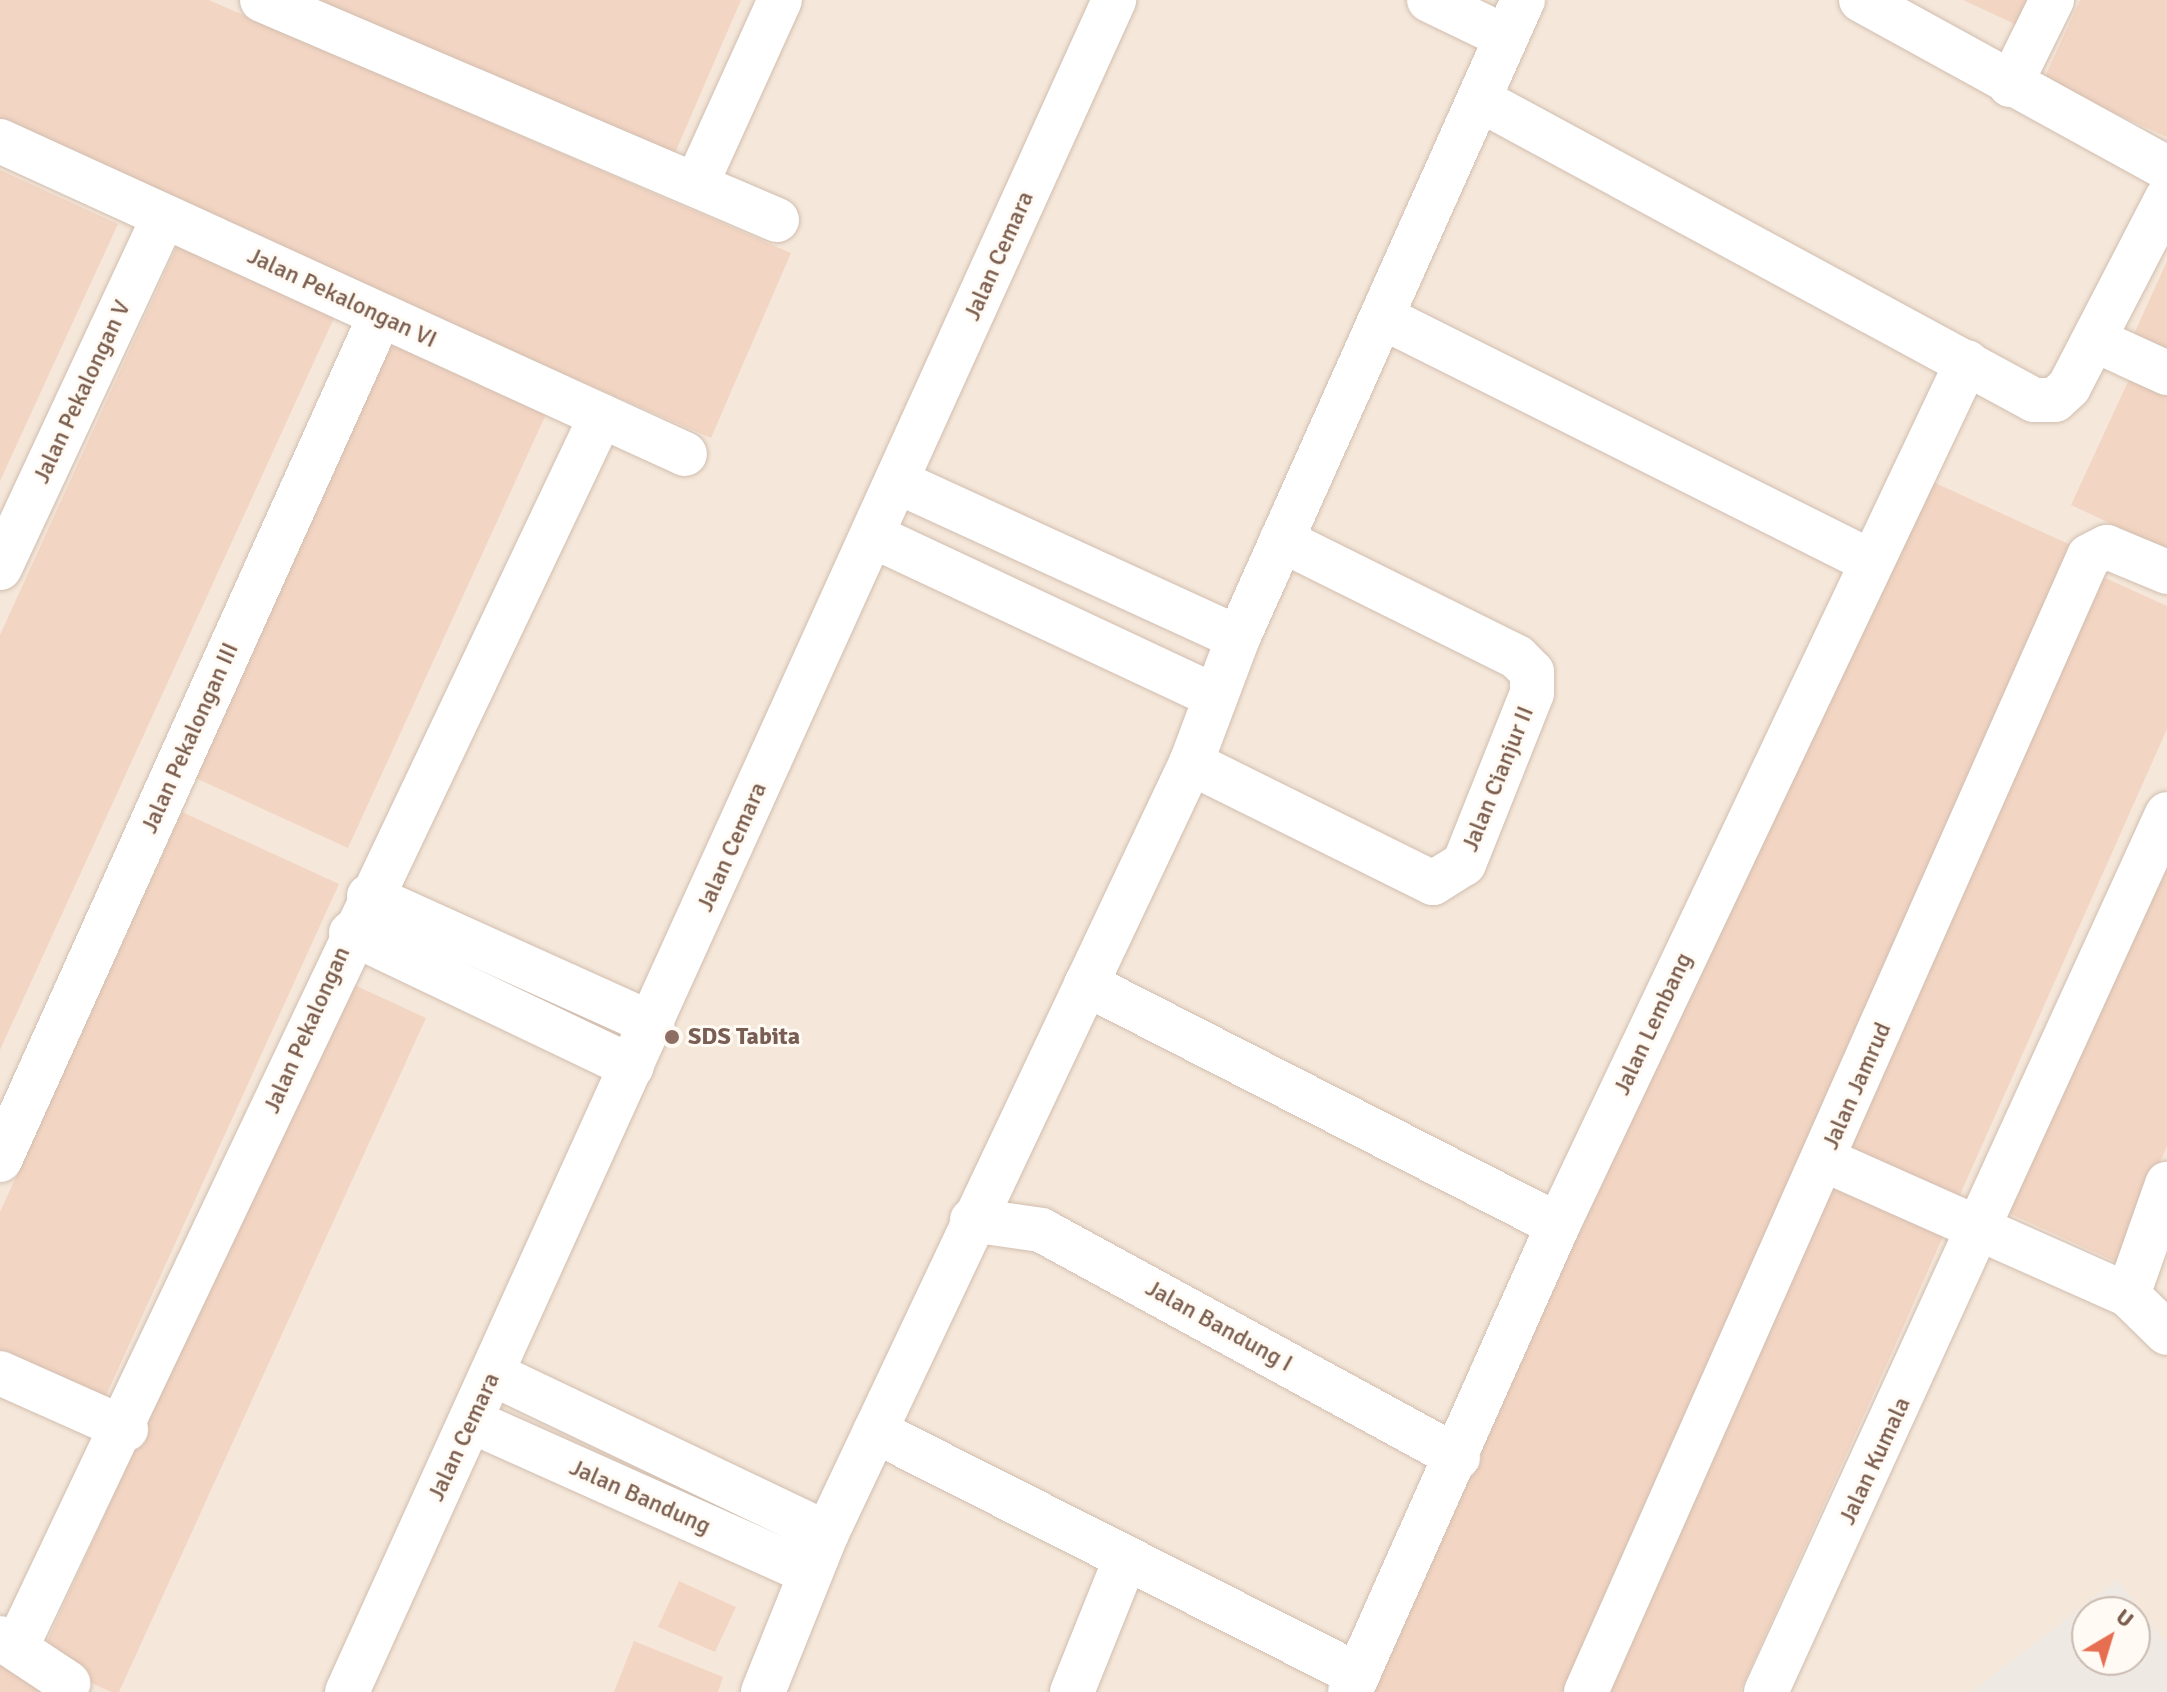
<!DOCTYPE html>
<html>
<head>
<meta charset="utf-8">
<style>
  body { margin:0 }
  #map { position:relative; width:2167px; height:1692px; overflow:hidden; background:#fdf6ec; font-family:Signika,sans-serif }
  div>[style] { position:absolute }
  .residential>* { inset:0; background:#f5e8da }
  .industrial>* { inset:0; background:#efe9e4 }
  .building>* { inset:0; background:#f3d5c3 }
  .roads { filter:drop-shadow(0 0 2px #d1beb0) drop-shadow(0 0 2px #d1beb0) }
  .minor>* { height:44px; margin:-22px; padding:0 22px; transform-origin:22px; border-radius:22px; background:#fff }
  .dots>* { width:22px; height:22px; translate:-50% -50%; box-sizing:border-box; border:4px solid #fffaf3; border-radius:50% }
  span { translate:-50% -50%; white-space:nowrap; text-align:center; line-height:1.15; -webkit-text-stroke:6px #fffaf3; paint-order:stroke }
  .street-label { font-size:24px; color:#7a5c4d }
  .education-label { font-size:24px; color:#785e54; font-weight:700 }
  .left { translate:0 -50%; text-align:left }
  .north { position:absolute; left:2071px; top:1596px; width:80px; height:80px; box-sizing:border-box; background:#fffaf3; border:2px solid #cabbb1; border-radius:50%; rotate:38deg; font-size:22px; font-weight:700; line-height:32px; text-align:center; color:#7a5c4d }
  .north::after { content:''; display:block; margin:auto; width:28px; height:36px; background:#e76f51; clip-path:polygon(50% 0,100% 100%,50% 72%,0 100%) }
</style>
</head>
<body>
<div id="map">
  <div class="residential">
    <div style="clip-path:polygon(evenodd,0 0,2167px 0,2167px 1692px,0 1692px,0 0,2087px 1612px,2135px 1612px,2135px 1660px,2087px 1660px,2087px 1612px)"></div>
  </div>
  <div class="industrial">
    <div style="clip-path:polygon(evenodd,2117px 1580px,2167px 1644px,2167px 1692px,1971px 1692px,2117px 1580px,2087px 1612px,2135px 1612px,2135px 1660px,2087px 1660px,2087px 1612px)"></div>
  </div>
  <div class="building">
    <div style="clip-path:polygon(0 0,209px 0,791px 253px,711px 438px,0 129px)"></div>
    <div style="clip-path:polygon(305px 0,741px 0,672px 160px)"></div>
    <div style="clip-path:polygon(1963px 0,2030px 0,2019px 26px)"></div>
    <div style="clip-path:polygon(2080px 0,2167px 0,2167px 137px,2043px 81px)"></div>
    <div style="clip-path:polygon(0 170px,118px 224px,0 481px)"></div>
    <div style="clip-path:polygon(177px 246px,334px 318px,0 1050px,0 635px)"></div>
    <div style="clip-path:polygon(2167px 261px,2167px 349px,2134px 334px)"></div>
    <div style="clip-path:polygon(390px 340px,547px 412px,348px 848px,191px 776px)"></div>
    <div style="clip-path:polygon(2131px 375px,2167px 392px,2167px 550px,2071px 505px)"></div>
    <div style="clip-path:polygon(1920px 476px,2086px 552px,1567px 1692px,1366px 1692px)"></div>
    <div style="clip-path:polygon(2101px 576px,2167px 606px,2167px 729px,1959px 1197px,1847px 1147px)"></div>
    <div style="clip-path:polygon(182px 812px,339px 884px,103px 1402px,0 1355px,0 1212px)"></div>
    <div style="clip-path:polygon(2167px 847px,2167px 1146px,2116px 1262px,2004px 1211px)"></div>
    <div style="clip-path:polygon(348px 982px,426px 1018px,119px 1692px,111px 1692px,39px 1659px)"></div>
    <div style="clip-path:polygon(1835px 1177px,1947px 1227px,1894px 1348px,1740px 1692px,1607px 1692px)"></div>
    <div style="clip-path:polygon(679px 1581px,736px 1607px,715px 1652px,658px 1627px)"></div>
    <div style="clip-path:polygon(634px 1641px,723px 1677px,718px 1692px,614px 1692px)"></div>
    <div style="clip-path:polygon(0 1658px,78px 1692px,0 1692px)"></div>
  </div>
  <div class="roads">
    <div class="minor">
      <div style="left:262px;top:0;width:560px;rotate:23.13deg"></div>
      <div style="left:1429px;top:0;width:85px;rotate:25.7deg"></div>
      <div style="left:1861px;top:0;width:349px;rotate:28.8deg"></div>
      <div style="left:2010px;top:85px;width:95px;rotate:-63.7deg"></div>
      <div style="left:1482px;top:101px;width:628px;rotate:28.44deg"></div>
      <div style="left:2034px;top:400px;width:21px"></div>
      <div style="left:2055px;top:400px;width:19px;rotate:-43deg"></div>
      <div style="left:2069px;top:387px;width:213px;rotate:-62.6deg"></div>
      <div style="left:0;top:141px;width:753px;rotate:24.56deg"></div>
      <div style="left:696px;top:185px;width:203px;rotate:-65.6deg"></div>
      <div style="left:1384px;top:318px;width:541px;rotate:26.57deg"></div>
      <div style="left:2097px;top:341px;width:77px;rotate:24.6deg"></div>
      <div style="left:898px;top:482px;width:374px;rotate:24.6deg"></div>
      <div style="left:873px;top:536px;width:375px;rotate:25.1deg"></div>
      <div style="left:0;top:568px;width:387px;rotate:-65deg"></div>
      <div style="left:1191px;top:763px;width:270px;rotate:26.4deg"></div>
      <div style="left:1433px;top:883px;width:36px;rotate:-32deg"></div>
      <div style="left:1464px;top:864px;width:184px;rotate:-68.3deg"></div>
      <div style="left:1532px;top:693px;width:21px;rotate:-90deg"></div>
      <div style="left:1532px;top:672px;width:21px;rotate:-135deg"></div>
      <div style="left:1517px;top:657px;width:263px;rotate:-153.6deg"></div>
      <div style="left:369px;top:896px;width:311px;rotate:24.3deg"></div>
      <div style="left:351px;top:933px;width:311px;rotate:25.5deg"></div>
      <div style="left:1086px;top:984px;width:530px;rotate:27.05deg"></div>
      <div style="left:0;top:1160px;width:926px;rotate:-65.76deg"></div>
      <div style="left:1825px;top:1160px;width:332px;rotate:24deg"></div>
      <div style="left:2128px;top:1295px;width:54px;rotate:44.3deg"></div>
      <div style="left:972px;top:1220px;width:70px;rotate:8.2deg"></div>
      <div style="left:1041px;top:1230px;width:475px;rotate:28.6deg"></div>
      <div style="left:2128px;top:1295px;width:118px;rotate:-70.6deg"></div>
      <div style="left:0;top:1373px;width:138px;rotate:24deg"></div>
      <div style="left:493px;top:1374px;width:370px;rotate:25.5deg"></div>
      <div style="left:471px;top:1421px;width:370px;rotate:24.1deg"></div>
      <div style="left:875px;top:1431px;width:541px;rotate:26.8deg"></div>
      <div style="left:0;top:1638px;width:82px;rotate:33.5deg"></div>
      <div style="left:17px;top:1646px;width:1362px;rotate:-64.6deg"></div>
      <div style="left:347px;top:1692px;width:1858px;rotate:-65.61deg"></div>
      <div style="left:763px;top:1692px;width:171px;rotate:-68.1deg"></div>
      <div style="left:827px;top:1533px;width:852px;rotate:-64.7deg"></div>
      <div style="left:1191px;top:763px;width:134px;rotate:-69.4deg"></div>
      <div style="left:1238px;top:638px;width:699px;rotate:-65.93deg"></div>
      <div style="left:1072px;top:1692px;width:142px;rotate:-68.1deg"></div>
      <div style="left:1350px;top:1692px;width:511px;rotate:-65.99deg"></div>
      <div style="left:1558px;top:1225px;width:955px;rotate:-64.64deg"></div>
      <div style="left:1586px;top:1692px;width:1242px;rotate:-66.12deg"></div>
      <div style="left:2089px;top:556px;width:20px;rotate:-27deg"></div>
      <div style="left:2107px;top:547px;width:65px;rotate:22.6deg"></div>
      <div style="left:1766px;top:1692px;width:965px;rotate:-65.45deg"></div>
    </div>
  </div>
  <div class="dots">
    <div style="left:672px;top:1037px;background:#8d6e63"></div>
  </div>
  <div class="street-label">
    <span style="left:999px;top:256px;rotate:-66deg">Jalan Cemara</span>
    <span style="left:342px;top:298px;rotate:25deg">Jalan Pekalongan VI</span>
    <span style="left:82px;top:392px;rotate:-65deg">Jalan Pekalongan V</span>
    <span style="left:190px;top:738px;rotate:-66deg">Jalan Pekalongan III</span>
    <span style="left:1498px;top:779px;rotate:-68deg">Jalan Cianjur II</span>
    <span style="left:732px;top:847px;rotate:-66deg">Jalan Cemara</span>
    <span style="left:1653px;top:1024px;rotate:-65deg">Jalan Lembang</span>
    <span style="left:307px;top:1030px;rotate:-66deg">Jalan Pekalongan</span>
    <span style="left:1857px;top:1086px;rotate:-66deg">Jalan Jamrud</span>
    <span style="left:1219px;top:1326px;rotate:29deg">Jalan Bandung I</span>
    <span style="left:464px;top:1437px;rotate:-65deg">Jalan Cemara</span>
    <span style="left:1875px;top:1461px;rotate:-65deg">Jalan Kumala</span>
    <span style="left:640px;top:1497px;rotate:24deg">Jalan Bandung</span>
  </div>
  <div class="education-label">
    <span class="left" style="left:688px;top:1037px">SDS Tabita</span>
  </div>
  <div class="north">U</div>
</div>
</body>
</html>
